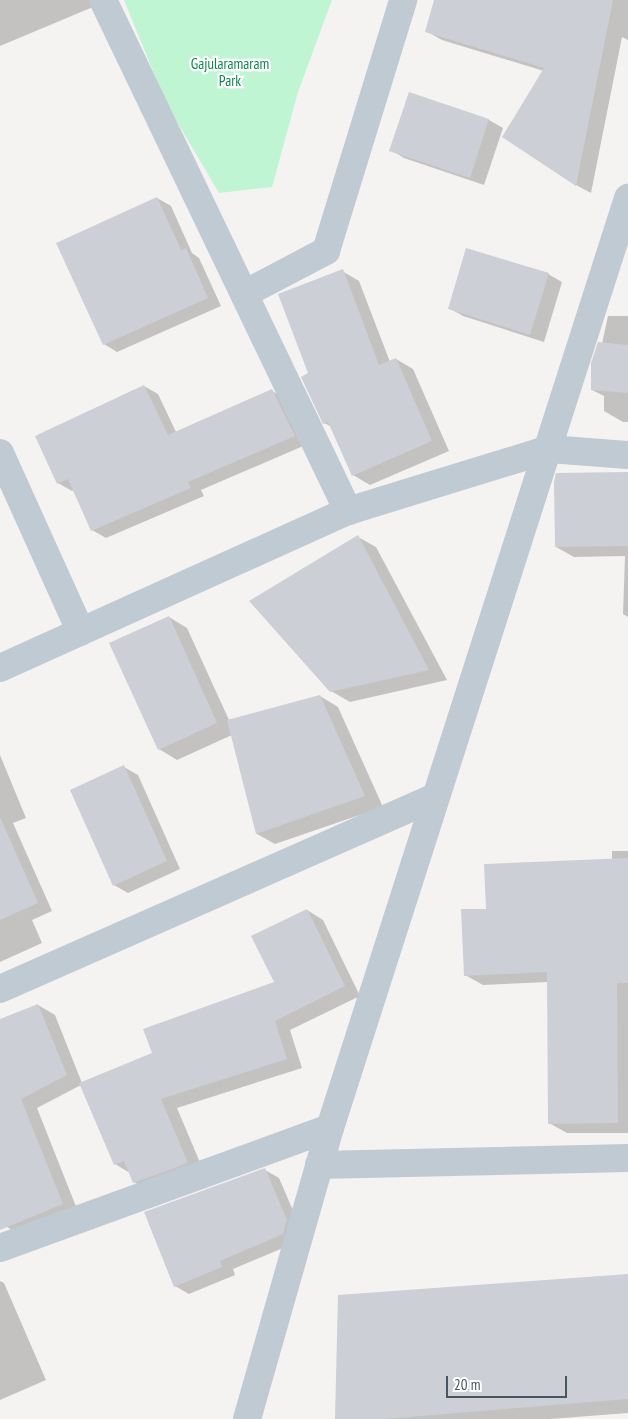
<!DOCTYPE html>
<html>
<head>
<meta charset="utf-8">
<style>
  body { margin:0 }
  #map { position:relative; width:628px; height:1419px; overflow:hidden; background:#f5f2f2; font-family:"PT Sans Narrow",sans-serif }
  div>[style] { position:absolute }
  .green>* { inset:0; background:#bff5d3 }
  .shadow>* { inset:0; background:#0003 }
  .building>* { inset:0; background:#cccfd5 }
  .minor>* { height:28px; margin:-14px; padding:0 14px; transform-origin:14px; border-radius:14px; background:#bfcad3 }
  span { translate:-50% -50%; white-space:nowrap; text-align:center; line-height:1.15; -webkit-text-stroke:4.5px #fff; paint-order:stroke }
  .park-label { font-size:15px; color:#0e884a }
  .scale { position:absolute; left:446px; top:1376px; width:121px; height:22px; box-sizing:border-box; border:2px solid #485662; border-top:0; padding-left:6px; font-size:15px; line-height:18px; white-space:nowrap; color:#485662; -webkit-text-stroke:4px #fff; paint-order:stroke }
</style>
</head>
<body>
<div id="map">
  <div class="green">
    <div style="clip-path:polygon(124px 0,332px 0,298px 92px,272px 187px,219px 193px,166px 103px)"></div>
  </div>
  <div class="shadow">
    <div style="clip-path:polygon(0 0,90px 0,93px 7px,0 46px)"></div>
    <div style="clip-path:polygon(435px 0,628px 0,628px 40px,622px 37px,591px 193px,576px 185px,544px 71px,442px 40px,426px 31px)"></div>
    <div style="clip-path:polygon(409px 93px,489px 120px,503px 128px,484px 185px,404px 158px,391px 150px)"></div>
    <div style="clip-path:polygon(157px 198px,171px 206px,192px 253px,199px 258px,221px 306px,117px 352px,104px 344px)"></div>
    <div style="clip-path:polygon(342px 271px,359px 281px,390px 362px,396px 359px,413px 369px,449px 451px,370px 485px,353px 475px,332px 427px,324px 423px,310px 374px)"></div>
    <div style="clip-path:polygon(548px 274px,562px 282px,544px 342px,463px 316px,449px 308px)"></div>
    <div style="clip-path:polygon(608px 316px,628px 316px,628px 422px,623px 422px,604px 411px,604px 396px,592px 390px)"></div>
    <div style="clip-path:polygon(144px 386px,158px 394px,176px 432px,272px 391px,286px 399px,308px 444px,201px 490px,204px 496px,106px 538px,92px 530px,74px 490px,72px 491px,58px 483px)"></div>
    <div style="clip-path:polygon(628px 473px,628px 617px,623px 614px,625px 556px,574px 557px,556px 547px)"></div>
    <div style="clip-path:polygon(358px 537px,376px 547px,447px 680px,350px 702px,331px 691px)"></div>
    <div style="clip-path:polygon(169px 617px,187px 628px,229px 720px,320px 696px,338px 707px,383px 807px,275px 844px,257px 834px,232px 735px,177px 760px,159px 749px)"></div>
    <div style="clip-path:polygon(0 755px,26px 818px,13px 823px,52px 911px,32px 920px,42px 943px,0 962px)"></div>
    <div style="clip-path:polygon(124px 767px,138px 775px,180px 869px,128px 893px,114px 885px)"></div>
    <div style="clip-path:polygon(612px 851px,628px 851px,628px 1133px,567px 1133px,549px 1123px,549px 982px,483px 985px,465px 975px,488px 910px,612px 860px)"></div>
    <div style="clip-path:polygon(307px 910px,323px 920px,360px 996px,290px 1030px,302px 1068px,177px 1108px,204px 1172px,150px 1191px,134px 1182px,130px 1173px,115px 1164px,81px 1085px,37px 1108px,79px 1214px,23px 1236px,7px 1227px,0 1210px,0 1020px,38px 1005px,55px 1015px,82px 1083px,154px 1053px,276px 983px)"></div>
    <div style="clip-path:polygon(265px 1170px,279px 1178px,301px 1229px,297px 1242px,233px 1269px,235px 1275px,189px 1294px,175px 1286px)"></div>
    <div style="clip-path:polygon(628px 1275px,628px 1413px,550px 1419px,336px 1419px)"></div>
    <div style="clip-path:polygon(0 1281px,4px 1283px,46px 1380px,0 1400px)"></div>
  </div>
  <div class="building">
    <div style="clip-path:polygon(434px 0,613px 0,576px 186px,502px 137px,544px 68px,425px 32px)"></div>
    <div style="clip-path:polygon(409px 92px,489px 119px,470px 178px,389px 151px)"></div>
    <div style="clip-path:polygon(157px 197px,181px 250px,186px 248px,208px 298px,103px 345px,56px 243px)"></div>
    <div style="clip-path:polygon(466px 248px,549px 273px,530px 335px,448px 309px)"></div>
    <div style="clip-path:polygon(343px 269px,379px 365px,396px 358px,432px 441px,352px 476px,328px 422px,323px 424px,301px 377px,308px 373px,278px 294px)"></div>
    <div style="clip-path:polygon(598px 342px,628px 345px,628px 393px,591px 390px,591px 363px)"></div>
    <div style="clip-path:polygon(144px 385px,168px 435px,272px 389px,295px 436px,188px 482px,191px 488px,91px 531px,68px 479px,57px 484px,35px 436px)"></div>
    <div style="clip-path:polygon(628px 472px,628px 546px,555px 547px,554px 482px,556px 473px)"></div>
    <div style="clip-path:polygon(358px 535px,429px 670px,330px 692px,249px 601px)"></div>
    <div style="clip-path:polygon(169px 616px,217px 723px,158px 750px,109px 643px)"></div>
    <div style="clip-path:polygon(320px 695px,365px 796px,256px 834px,227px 720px)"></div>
    <div style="clip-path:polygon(124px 765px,167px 861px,113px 886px,70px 790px)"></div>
    <div style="clip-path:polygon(0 817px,38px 903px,0 920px)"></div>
    <div style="clip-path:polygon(628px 858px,628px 983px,617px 983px,618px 1123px,548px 1124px,547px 972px,464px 976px,461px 909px,486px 909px,484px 864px)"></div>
    <div style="clip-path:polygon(307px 909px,345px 986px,275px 1021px,287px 1059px,161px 1099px,188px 1163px,133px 1183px,124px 1161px,114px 1165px,79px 1083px,152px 1053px,143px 1029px,274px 982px,251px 936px)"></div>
    <div style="clip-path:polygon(38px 1004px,67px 1075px,21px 1099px,63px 1204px,0 1230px,0 1019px)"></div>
    <div style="clip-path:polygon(265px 1168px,287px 1220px,283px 1234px,220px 1261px,222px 1267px,174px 1287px,144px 1212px)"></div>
    <div style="clip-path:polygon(628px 1274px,628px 1399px,384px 1419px,335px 1419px,338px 1295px)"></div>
  </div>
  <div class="minor">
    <div style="left:103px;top:0;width:567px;rotate:64.38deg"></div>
    <div style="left:244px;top:294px;width:93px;rotate:-27.7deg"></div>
    <div style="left:326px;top:251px;width:263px;rotate:-72.9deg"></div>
    <div style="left:0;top:453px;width:196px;rotate:65.7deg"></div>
    <div style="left:0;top:668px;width:382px;rotate:-24.3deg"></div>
    <div style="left:348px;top:511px;width:210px;rotate:-17.1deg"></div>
    <div style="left:549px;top:449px;width:79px;rotate:4.3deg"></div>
    <div style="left:0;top:989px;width:476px;rotate:-23.8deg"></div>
    <div style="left:319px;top:1165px;width:309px;rotate:-1.3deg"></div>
    <div style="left:0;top:1248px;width:351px;rotate:-20deg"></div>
    <div style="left:247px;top:1419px;width:303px;rotate:-74.1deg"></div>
    <div style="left:330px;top:1128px;width:977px;rotate:-72.23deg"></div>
  </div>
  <div class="park-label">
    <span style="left:230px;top:72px">Gajularamaram<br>Park</span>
  </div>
  <div class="scale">20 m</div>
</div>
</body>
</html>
